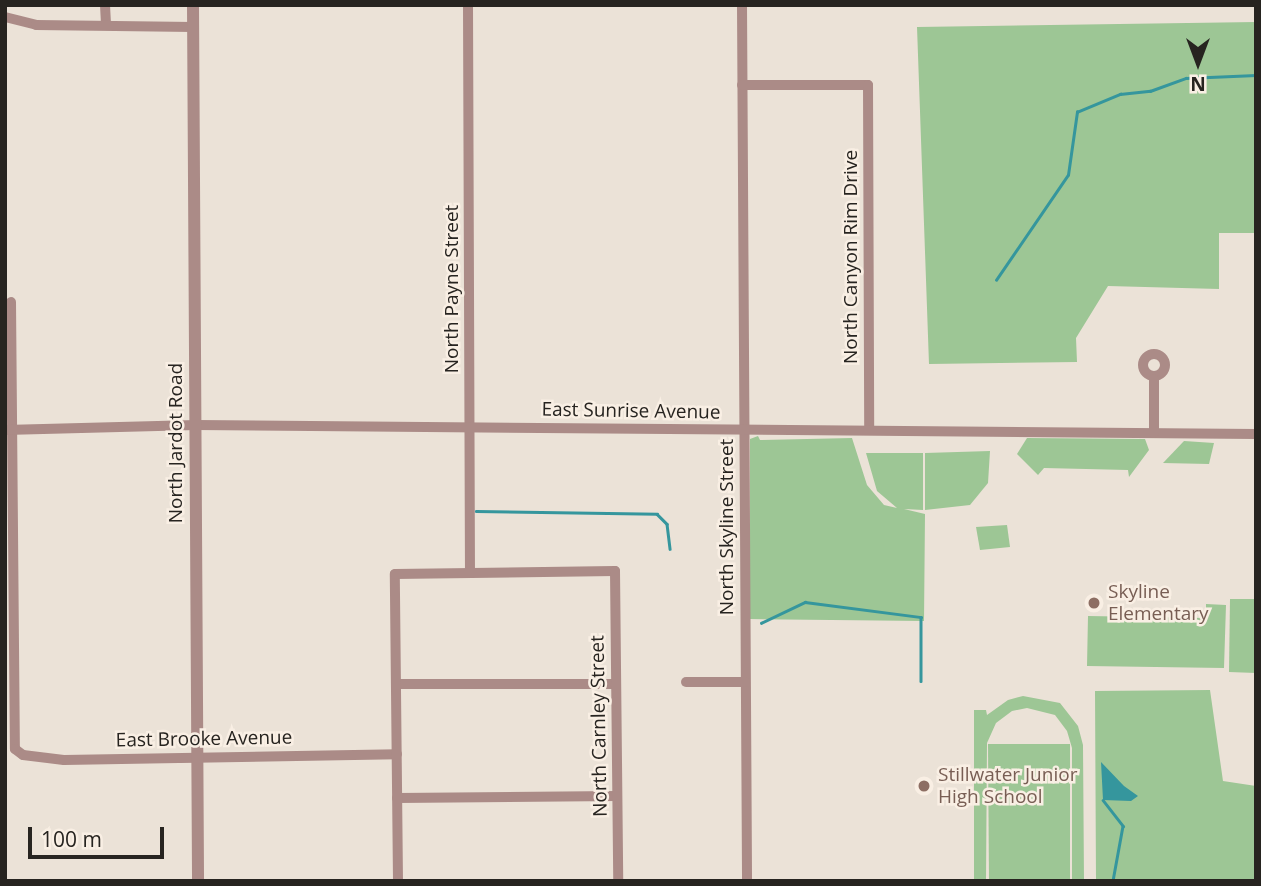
<!DOCTYPE html>
<html>
<head>
<meta charset="utf-8">
<style>
  body { margin:0 }
  #map { position:relative; width:1261px; height:886px; overflow:hidden; background:#ebe2d7; font-family:"Open Sans",sans-serif }
  div>[style] { position:absolute }
  .green>* { inset:0; background:#9dc695 }
  .water>* { inset:0; background:#35969d }
  .stream>* { height:2.5px; margin:-1.25px; padding:0 1.25px; transform-origin:1.25px; border-radius:1.25px; background:#35969d }
  .minor>* { height:10px; margin:-5px; padding:0 5px; transform-origin:5px; border-radius:5px; background:#ab8b87 }
  .minor>.ring { margin:-5px; padding:0; box-sizing:content-box; background:none; border:10px solid #ab8b87; border-radius:50% }
  .tertiary>* { height:12px; margin:-6px; padding:0 6px; transform-origin:6px; border-radius:6px; background:#ab8b87 }
  .dots>* { width:19px; height:19px; translate:-50% -50%; box-sizing:border-box; border:4px solid #f9efe4; border-radius:50% }
  span { translate:-50% -50%; white-space:nowrap; text-align:center; line-height:1.15; -webkit-text-stroke:5px #f9efe4; paint-order:stroke }
  .street-label { font-size:19px; color:#272420 }
  .education-label { font-size:19px; color:#785e54 }
  .left { translate:0 -50%; text-align:left }
  .frame { position:absolute; inset:0; border:7px solid #272420; pointer-events:none }
  .north { position:absolute; left:1163px; top:28px; width:70px; height:70px; -webkit-text-stroke:5px #f9efe4; paint-order:stroke; rotate:180deg; font-size:19px; font-weight:700; line-height:28px; text-align:center; color:#272420 }
  .north::after { content:''; display:block; margin:auto; width:24px; height:32px; background:#272420; clip-path:polygon(50% 0,100% 100%,50% 72%,0 100%) }
  .scale { position:absolute; left:28px; top:827px; width:136px; height:32px; box-sizing:border-box; border:4px solid #272420; border-top:0; padding-left:9px; font-size:21px; line-height:24px; white-space:nowrap; color:#272420; -webkit-text-stroke:5px #f9efe4; paint-order:stroke }
</style>
</head>
<body>
<div id="map">
  <div class="green">
    <div style="clip-path:polygon(1256px 22px,1256px 233px,1219px 233px,1219px 289px,1108px 286px,1076px 338px,1077px 362px,929px 364px,917px 27px)"></div>
    <div style="clip-path:polygon(758px 436px,760px 440px,852px 438px,867px 485px,884px 505px,897px 508px,877px 491px,866px 453px,923px 453px,923px 510px,904px 509px,925px 514px,924px 621px,750px 619px,750px 439px)"></div>
    <div style="clip-path:polygon(1027px 438px,1145px 439px,1149px 450px,1129px 477px,1128px 470px,1044px 468px,1038px 475px,1017px 454px)"></div>
    <div style="clip-path:polygon(1184px 441px,1214px 443px,1209px 464px,1163px 463px)"></div>
    <div style="clip-path:polygon(990px 451px,988px 483px,970px 505px,925px 510px,925px 453px)"></div>
    <div style="clip-path:polygon(1007px 525px,1010px 547px,980px 550px,976px 527px)"></div>
    <div style="clip-path:polygon(1230px 599px,1256px 599px,1256px 673px,1229px 672px)"></div>
    <div style="clip-path:polygon(1206px 604px,1226px 605px,1224px 668px,1087px 666px,1088px 616px,1206px 618px)"></div>
    <div style="clip-path:polygon(1210px 690px,1223px 781px,1256px 786px,1256px 881px,1096px 881px,1095px 691px)"></div>
    <div style="clip-path:polygon(1023px 696px,1060px 703px,1078px 726px,1083px 745px,1084px 881px,1072px 881px,1072px 748px,1067px 731px,1055px 715px,1027px 708px,1012px 711px,996px 723px,987px 743px,986px 881px,974px 881px,974px 710px,986px 710px,987px 715px,1008px 700px)"></div>
    <div style="clip-path:polygon(988px 744px,1070px 744px,1070px 881px,989px 881px)"></div>
  </div>
  <div class="water">
    <div style="clip-path:polygon(1101px 762px,1124px 786px,1138px 796px,1131px 801px,1103px 800px)"></div>
  </div>
  <div class="stream">
    <div style="left:996px;top:280px;width:127px;rotate:-55.6deg"></div>
    <div style="left:1068px;top:175px;width:64px;rotate:-81.9deg"></div>
    <div style="left:1077px;top:112px;width:47px;rotate:-22.7deg"></div>
    <div style="left:1120px;top:94px;width:30px;rotate:-6deg"></div>
    <div style="left:1150px;top:91px;width:38px;rotate:-20deg"></div>
    <div style="left:1186px;top:78px;width:70px;rotate:-2.5deg"></div>
    <div style="left:476px;top:511px;width:181px;rotate:0.9deg"></div>
    <div style="left:657px;top:514px;width:14px;rotate:45deg"></div>
    <div style="left:667px;top:524px;width:25px;rotate:83deg"></div>
    <div style="left:761px;top:623px;width:49px;rotate:-25.5deg"></div>
    <div style="left:805px;top:602px;width:117px;rotate:7.4deg"></div>
    <div style="left:921px;top:617px;width:64px;rotate:90deg"></div>
    <div style="left:1103px;top:800px;width:33px;rotate:52deg"></div>
    <div style="left:1123px;top:826px;width:56px;rotate:100.3deg"></div>
  </div>
  <div class="minor">
    <div style="left:105px;top:5px;width:20px;rotate:87deg"></div>
    <div style="left:468px;top:5px;width:567px;rotate:89.8deg"></div>
    <div style="left:742px;top:5px;width:876px;rotate:89.67deg"></div>
    <div style="left:5px;top:17px;width:32px;rotate:14deg"></div>
    <div style="left:36px;top:25px;width:157px;rotate:0.7deg"></div>
    <div style="left:742px;top:85px;width:126px"></div>
    <div style="left:868px;top:85px;width:345px;rotate:89.8deg"></div>
    <div style="left:11px;top:302px;width:447px;rotate:89.5deg"></div>
    <div style="left:15px;top:749px;width:10px;rotate:37deg"></div>
    <div style="left:23px;top:755px;width:41px;rotate:7deg"></div>
    <div style="left:64px;top:760px;width:333px;rotate:-1deg"></div>
    <div class="ring" style="left:1143px;top:354px;width:12px;height:12px"></div>
    <div style="left:5px;top:430px;width:191px;rotate:-1.5deg"></div>
    <div style="left:196px;top:425px;width:1060px;rotate:0.49deg"></div>
    <div style="left:1154px;top:433px;width:54px;rotate:-90deg"></div>
    <div style="left:686px;top:682px;width:59px"></div>
    <div style="left:396px;top:684px;width:220px"></div>
    <div style="left:397px;top:798px;width:220px;rotate:-0.5deg"></div>
    <div style="left:398px;top:881px;width:307px;rotate:-90.6deg"></div>
    <div style="left:395px;top:574px;width:220px;rotate:-0.8deg"></div>
    <div style="left:615px;top:571px;width:310px;rotate:89.4deg"></div>
  </div>
  <div class="tertiary">
    <div style="left:193px;top:5px;width:876px;rotate:89.67deg"></div>
  </div>
  <div class="dots">
    <div style="left:1094px;top:603px;background:#8d6e63"></div>
    <div style="left:924px;top:786px;background:#8d6e63"></div>
  </div>
  <div class="street-label">
    <span style="left:851px;top:257px;rotate:-90deg">North Canyon Rim Drive</span>
    <span style="left:452px;top:289px;rotate:-90deg">North Payne Street</span>
    <span style="left:631px;top:411px;rotate:1deg">East Sunrise Avenue</span>
    <span style="left:176px;top:443px;rotate:-90deg">North Jardot Road</span>
    <span style="left:727px;top:527px;rotate:-90deg">North Skyline Street</span>
    <span style="left:599px;top:726px;rotate:-91deg">North Carnley Street</span>
    <span style="left:204px;top:739px;rotate:-1deg">East Brooke Avenue</span>
  </div>
  <div class="education-label">
    <span class="left" style="left:1108px;top:603px">Skyline<br>Elementary</span>
    <span class="left" style="left:938px;top:786px">Stillwater Junior<br>High School</span>
  </div>
  <div class="frame"></div>
  <div class="north">N</div>
  <div class="scale">100 m</div>
</div>
</body>
</html>
